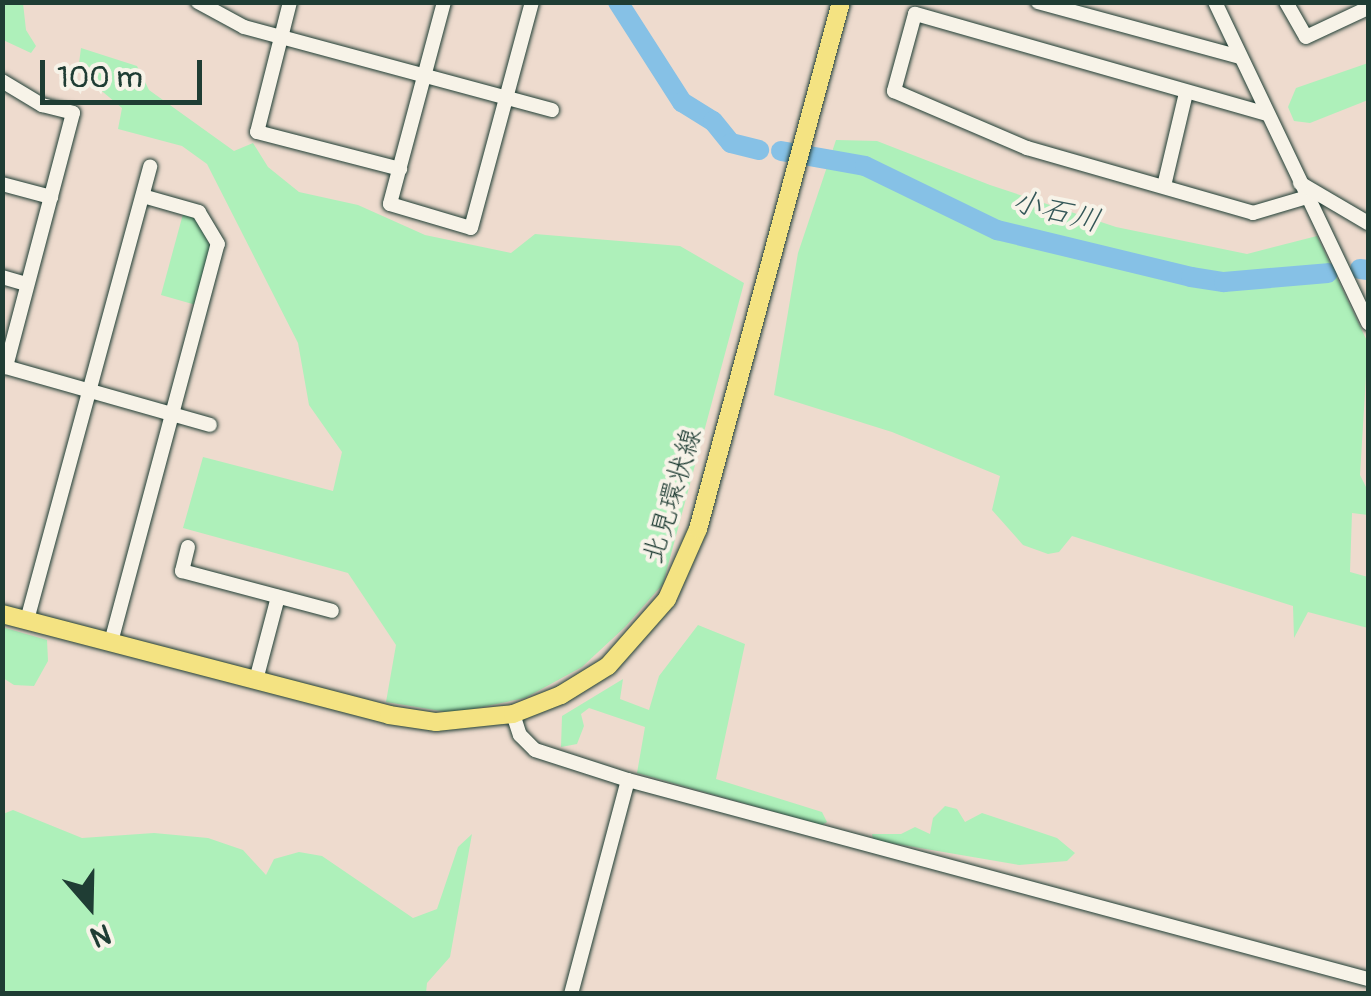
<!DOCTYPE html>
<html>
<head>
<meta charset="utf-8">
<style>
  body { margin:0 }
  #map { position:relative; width:1371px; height:996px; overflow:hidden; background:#eedbce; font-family:Pangolin,"Klee One",sans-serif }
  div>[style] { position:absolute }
  .green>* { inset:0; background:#aef0ba }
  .river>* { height:20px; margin:-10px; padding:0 10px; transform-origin:10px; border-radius:10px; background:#86c1e6 }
  .roads { filter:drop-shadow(0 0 2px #1f3d34) drop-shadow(0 0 2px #1f3d34) }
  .minor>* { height:14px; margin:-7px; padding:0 7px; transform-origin:7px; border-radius:7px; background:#f7f3e8 }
  .major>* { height:18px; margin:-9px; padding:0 9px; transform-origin:9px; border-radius:9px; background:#f4e382 }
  span { translate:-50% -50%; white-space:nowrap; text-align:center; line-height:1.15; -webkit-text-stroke:8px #f7f3e8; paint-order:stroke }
  .street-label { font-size:28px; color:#1f3d34 }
  .water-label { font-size:30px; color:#345758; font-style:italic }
  .frame { position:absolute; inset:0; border:5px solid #1f3d34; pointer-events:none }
  .north { position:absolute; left:40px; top:856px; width:100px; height:100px; -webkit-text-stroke:8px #f7f3e8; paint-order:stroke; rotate:160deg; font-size:28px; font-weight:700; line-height:40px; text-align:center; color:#1f3d34 }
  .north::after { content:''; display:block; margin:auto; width:35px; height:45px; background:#1f3d34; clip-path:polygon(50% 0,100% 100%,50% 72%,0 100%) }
  .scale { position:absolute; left:40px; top:60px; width:162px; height:45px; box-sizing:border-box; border:5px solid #1f3d34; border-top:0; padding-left:12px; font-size:30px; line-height:35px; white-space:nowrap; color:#1f3d34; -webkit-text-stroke:8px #f7f3e8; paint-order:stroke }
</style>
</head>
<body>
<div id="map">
  <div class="green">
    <div style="clip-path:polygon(3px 2px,23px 3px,26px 30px,36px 46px,31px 53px,3px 40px)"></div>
    <div style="clip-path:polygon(81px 48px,137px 66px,149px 90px,234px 151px,253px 143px,268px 167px,299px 192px,358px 205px,425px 235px,511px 253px,535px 234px,680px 246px,744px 283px,663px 584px,625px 627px,582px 667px,525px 698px,453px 713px,386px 702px,396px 645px,348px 573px,183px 528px,203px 457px,333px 491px,342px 452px,309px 405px,298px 343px,207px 164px,182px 146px,118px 129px,122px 108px,78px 71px)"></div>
    <div style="clip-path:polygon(1368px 63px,1368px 100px,1310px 123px,1294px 121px,1288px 107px,1296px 88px)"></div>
    <div style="clip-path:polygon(836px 140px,877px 141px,990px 185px,1116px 227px,1247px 254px,1317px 236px,1368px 343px,1360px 475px,1368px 491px,1368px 515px,1352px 513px,1350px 572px,1368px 577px,1368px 628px,1308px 612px,1294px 638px,1293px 606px,1072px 536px,1059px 552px,1048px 554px,1023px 545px,992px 510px,1000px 476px,892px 432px,774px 395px,798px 253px)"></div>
    <div style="clip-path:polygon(183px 214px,195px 218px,211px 247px,196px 305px,161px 295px)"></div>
    <div style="clip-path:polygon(698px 625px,745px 644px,716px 779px,822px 812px,827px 822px,822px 825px,637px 773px,645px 727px,589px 708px,581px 714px,584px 726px,577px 744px,561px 747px,562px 716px,623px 679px,620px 699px,649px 710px,659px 676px)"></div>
    <div style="clip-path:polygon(2px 627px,47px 640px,48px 661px,34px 686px,14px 685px,3px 678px)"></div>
    <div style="clip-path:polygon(945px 806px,957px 809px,965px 822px,982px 813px,1057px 838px,1075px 853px,1067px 861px,1019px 865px,873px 840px,872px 834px,901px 834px,915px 827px,930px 834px,933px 818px)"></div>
    <div style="clip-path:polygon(13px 810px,82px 838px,154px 833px,208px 838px,243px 850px,266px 875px,274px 859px,299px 852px,322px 856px,413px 918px,437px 909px,458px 847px,472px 834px,450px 957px,427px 983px,426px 993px,3px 993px,3px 814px)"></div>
  </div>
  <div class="river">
    <div style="left:618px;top:2px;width:119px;rotate:57.4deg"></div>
    <div style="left:682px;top:102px;width:36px;rotate:32deg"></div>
    <div style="left:713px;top:121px;width:28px;rotate:51deg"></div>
    <div style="left:731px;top:143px;width:29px;rotate:14deg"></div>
    <div style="left:781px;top:151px;width:85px;rotate:10.1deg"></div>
    <div style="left:865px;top:166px;width:147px;rotate:25.9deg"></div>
    <div style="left:997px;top:230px;width:200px;rotate:13.6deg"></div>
    <div style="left:1191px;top:277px;width:33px;rotate:9deg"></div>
    <div style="left:1224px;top:282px;width:104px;rotate:-4.9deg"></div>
    <div style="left:1360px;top:269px;width:8px;rotate:7deg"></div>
  </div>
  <div class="roads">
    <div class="minor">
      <div style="left:198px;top:2px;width:52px;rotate:28.5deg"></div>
      <div style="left:244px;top:27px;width:319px;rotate:15.1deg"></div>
      <div style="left:290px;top:2px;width:134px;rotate:104.2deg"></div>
      <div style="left:257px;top:132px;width:148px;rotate:14.5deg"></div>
      <div style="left:444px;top:2px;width:209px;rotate:105deg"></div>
      <div style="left:390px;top:204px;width:84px;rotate:16.5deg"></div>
      <div style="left:471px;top:228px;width:234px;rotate:-74.9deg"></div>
      <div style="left:1038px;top:2px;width:209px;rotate:15.2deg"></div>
      <div style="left:1215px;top:2px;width:356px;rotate:64.5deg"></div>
      <div style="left:1286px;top:2px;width:40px;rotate:60.3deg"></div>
      <div style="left:1306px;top:37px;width:68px;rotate:-25.1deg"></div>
      <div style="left:2px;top:81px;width:47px;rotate:31deg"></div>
      <div style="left:42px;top:105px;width:32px;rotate:14deg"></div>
      <div style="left:73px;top:113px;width:263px;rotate:104.8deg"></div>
      <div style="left:1267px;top:114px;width:366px;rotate:-164.1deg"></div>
      <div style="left:915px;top:14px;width:80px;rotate:105.3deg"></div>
      <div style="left:894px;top:91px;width:145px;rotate:23.2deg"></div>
      <div style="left:1027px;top:148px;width:235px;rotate:16deg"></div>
      <div style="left:1253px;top:213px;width:56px;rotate:-16.5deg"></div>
      <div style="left:1300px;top:183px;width:79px;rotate:30.5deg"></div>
      <div style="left:2px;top:184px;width:51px;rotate:14.9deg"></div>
      <div style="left:1164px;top:186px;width:96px;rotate:-76.7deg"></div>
      <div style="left:2px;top:277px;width:26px;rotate:16deg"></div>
      <div style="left:2px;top:366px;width:216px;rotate:15.8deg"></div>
      <div style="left:188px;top:547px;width:25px;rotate:104deg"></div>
      <div style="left:182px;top:571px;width:155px;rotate:14.9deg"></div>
      <div style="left:27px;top:620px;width:470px;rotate:-74.8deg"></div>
      <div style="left:111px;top:642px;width:412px;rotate:-75deg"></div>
      <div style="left:218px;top:244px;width:37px;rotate:-121deg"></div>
      <div style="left:199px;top:212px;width:58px;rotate:-164.1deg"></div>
      <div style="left:256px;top:680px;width:86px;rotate:-75.2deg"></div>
      <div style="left:513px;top:714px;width:22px;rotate:72deg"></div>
      <div style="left:520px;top:735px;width:21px;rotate:45deg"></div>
      <div style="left:535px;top:750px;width:98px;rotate:17.9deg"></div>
      <div style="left:628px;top:780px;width:766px;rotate:15.05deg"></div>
      <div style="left:571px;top:994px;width:221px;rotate:-75.1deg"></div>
    </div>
    <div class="major">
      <div style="left:2px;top:614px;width:400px;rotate:14.6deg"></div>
      <div style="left:389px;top:715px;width:48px;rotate:8.5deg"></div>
      <div style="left:436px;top:722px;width:77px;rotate:-5.9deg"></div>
      <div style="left:513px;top:714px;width:52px;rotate:-21.6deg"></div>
      <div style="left:561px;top:695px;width:55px;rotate:-31.7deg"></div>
      <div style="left:608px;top:666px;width:89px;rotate:-48.6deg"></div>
      <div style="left:667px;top:599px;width:77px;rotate:-66.1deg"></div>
      <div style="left:698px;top:529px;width:546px;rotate:-74.82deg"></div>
    </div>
  </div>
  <div class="street-label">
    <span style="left:673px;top:496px;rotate:-73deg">北見環状線</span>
  </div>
  <div class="water-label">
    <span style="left:1056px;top:212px;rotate:14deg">小石川</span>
  </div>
  <div class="frame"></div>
  <div class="north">N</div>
  <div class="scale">100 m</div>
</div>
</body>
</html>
